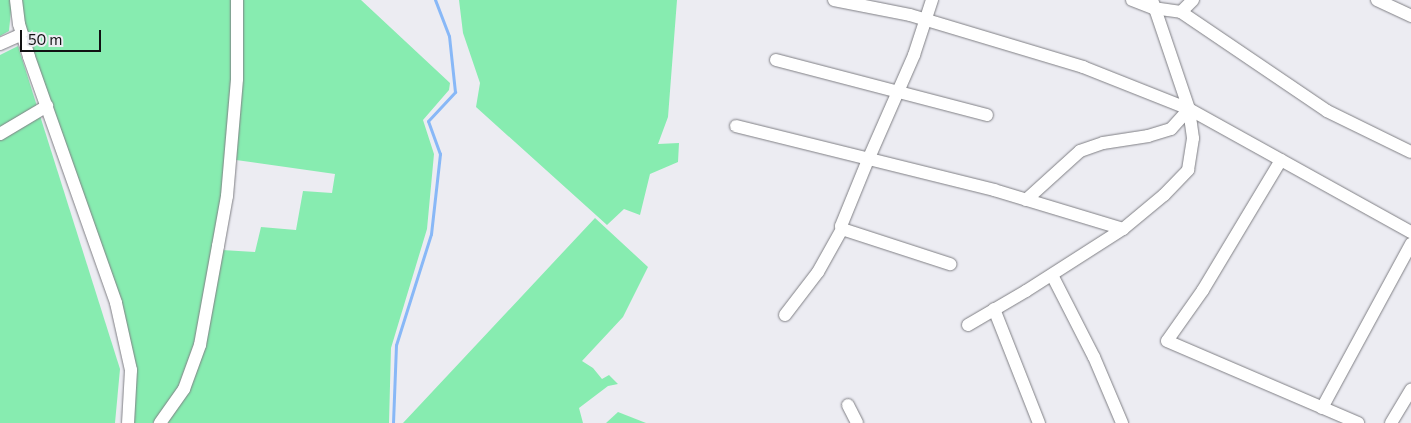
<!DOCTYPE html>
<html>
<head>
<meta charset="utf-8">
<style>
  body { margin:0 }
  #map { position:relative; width:1411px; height:423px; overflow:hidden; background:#ececf2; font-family:Commissioner,sans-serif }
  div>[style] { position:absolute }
  .green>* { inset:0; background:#87ecb0 }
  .stream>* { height:3px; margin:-1.5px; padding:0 1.5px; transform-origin:1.5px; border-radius:1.5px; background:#88b8f7 }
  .roads { filter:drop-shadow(0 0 1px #7f7f84) drop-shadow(0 0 1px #7f7f84) }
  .street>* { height:12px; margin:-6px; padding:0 6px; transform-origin:6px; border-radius:6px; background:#fff }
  span { translate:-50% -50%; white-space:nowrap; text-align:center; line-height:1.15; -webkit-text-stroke:5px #ececf2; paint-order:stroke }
  .scale { position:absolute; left:20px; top:30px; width:81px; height:22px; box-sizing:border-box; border:2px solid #111112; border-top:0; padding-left:6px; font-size:15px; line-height:18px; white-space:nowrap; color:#111112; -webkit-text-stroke:4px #ececf2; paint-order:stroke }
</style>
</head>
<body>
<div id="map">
  <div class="green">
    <div style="clip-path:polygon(0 0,12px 0,9px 31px,0 36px)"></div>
    <div style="clip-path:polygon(21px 0,235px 0,232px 80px,221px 200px,194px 344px,178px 388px,153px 423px,132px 423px,134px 381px,23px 20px)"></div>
    <div style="clip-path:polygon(243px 0,361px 0,450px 83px,449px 90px,423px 120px,434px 154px,427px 229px,391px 348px,389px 423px,166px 423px,189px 389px,222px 250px,255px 252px,261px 227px,296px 230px,303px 191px,332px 193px,335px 174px,236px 160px)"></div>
    <div style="clip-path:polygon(459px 0,677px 0,668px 117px,658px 144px,679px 143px,678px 162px,650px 174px,640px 215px,624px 209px,607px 225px,476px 107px,480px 83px,463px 33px)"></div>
    <div style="clip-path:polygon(18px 46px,120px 369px,115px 423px,0 423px,0 55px)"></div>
    <div style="clip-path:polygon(595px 218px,648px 267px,623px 317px,582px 361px,593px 368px,602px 379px,609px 375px,618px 384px,608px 386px,579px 408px,583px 423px,403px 423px)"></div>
    <div style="clip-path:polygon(618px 412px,646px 423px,606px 423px)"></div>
  </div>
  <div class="stream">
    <div style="left:393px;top:423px;width:78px;rotate:-87.8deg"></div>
    <div style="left:396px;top:345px;width:116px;rotate:-72.5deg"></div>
    <div style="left:431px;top:234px;width:81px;rotate:-83.6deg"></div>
    <div style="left:440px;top:154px;width:35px;rotate:-110deg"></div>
    <div style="left:428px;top:121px;width:40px;rotate:-47deg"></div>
    <div style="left:455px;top:92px;width:56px;rotate:-96.1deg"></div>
    <div style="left:449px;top:36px;width:39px;rotate:-111deg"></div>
  </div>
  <div class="roads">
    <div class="street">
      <div style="left:16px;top:0;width:24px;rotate:83deg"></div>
      <div style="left:19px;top:24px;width:34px;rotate:73deg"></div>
      <div style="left:29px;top:57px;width:261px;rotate:70.5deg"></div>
      <div style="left:116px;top:303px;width:69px;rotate:77.4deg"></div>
      <div style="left:131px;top:370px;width:53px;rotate:93.2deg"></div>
      <div style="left:834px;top:0;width:77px;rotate:11.2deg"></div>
      <div style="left:910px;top:15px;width:181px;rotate:16.7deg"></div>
      <div style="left:1083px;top:67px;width:114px;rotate:21.6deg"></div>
      <div style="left:1189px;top:109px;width:254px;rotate:29deg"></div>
      <div style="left:1132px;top:0;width:22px;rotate:21deg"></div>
      <div style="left:1153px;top:8px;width:28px;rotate:8deg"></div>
      <div style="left:1181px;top:12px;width:176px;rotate:34.1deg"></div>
      <div style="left:1327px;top:111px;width:93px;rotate:26deg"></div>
      <div style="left:1377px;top:0;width:38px;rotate:25deg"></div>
      <div style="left:1181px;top:12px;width:17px;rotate:-45deg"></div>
      <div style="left:0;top:44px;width:24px;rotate:-24deg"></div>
      <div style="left:776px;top:60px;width:218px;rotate:14.6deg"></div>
      <div style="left:736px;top:126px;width:266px;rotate:13.9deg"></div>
      <div style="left:994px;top:190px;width:135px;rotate:16.8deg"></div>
      <div style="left:0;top:134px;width:55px;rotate:-30.8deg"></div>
      <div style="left:1281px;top:160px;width:152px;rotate:121deg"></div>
      <div style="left:1203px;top:290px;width:62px;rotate:125.2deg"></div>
      <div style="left:1167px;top:341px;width:208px;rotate:23.2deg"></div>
      <div style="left:1026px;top:200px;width:73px;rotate:-42.2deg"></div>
      <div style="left:1080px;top:151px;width:24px;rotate:-19deg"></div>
      <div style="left:1103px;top:143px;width:46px;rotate:-8.8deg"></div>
      <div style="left:1148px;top:136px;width:24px;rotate:-17deg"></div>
      <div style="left:1171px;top:129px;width:27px;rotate:-48deg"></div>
      <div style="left:842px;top:229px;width:114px;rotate:18deg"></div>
      <div style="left:1052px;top:275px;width:92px;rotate:62.9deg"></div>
      <div style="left:1094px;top:357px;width:72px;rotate:67deg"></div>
      <div style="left:994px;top:309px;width:123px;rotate:68.5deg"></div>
      <div style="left:785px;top:315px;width:54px;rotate:-52.5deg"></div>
      <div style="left:818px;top:272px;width:49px;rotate:-60.8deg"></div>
      <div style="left:842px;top:229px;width:3px;rotate:-108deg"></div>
      <div style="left:841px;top:226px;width:71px;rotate:-67.8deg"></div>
      <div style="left:868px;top:160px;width:115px;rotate:-66.3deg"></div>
      <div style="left:914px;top:55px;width:58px;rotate:-71.9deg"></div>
      <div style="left:968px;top:325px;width:67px;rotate:-30.4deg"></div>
      <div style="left:1026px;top:291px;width:115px;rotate:-32.6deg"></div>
      <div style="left:1123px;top:229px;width:53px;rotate:-39.7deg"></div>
      <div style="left:1164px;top:195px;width:35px;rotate:-46deg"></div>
      <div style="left:1188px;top:170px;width:32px;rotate:-81deg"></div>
      <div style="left:1193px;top:138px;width:29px;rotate:-98deg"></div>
      <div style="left:1189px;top:109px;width:115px;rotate:-108.7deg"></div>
      <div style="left:848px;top:405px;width:20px;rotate:63deg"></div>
      <div style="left:1322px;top:408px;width:187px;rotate:-61.5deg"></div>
      <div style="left:160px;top:423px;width:42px;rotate:-54.8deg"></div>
      <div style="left:184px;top:389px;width:47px;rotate:-70deg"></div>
      <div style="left:200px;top:345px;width:101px;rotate:-79.7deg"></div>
      <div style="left:218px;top:246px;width:51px;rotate:-79.8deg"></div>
      <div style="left:227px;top:196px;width:117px;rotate:-85.1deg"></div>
      <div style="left:237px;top:79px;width:79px;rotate:-90deg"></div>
      <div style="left:1391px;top:423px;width:39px;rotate:-59deg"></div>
    </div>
  </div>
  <div class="scale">50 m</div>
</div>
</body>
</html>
